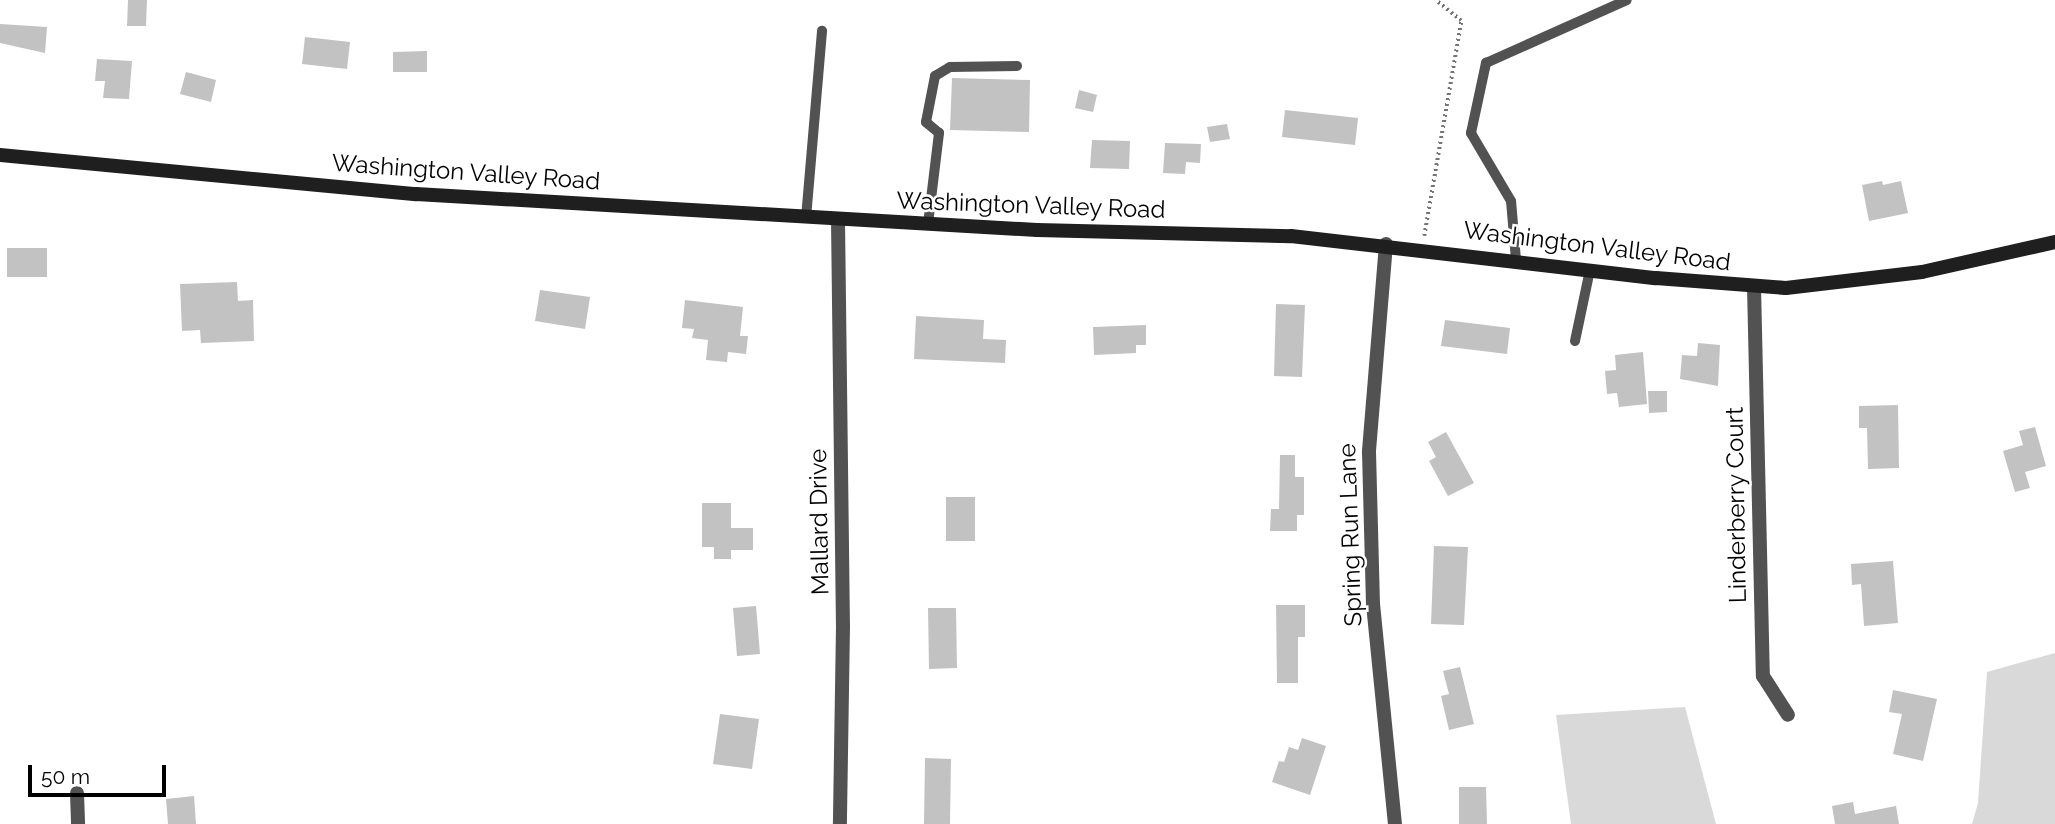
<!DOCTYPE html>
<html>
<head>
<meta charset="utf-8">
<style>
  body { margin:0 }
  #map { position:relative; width:2055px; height:824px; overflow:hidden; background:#fff; font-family:Raleway,sans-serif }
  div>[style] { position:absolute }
  .green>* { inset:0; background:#d9d9d9 }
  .building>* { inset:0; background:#c2c2c2 }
  .path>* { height:3.5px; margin-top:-1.75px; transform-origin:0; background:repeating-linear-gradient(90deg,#747474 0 2px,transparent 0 5.5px) }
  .lane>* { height:10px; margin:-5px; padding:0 5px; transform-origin:5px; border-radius:5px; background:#525252 }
  .street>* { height:14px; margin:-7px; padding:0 7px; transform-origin:7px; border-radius:7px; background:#525252 }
  .secondary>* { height:14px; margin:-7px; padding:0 7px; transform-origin:7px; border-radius:7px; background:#1f1f1f }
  span { translate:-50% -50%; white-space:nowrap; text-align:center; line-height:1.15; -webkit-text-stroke:5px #fff; paint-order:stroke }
  .street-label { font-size:24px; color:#000 }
  .scale { position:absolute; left:28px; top:765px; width:138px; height:32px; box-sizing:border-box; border:4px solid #000; border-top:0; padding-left:9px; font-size:21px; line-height:24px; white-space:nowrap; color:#000; -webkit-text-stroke:5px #fff; paint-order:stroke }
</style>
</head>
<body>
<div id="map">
  <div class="green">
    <div style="clip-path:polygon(2055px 653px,2055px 824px,1972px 824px,1978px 803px,1987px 672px)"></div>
    <div style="clip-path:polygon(1685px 707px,1716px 824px,1571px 824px,1556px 715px)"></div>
  </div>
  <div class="building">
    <div style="clip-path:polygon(128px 0,147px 0,146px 26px,127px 26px)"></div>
    <div style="clip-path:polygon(0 24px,47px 27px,45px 53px,0 43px)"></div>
    <div style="clip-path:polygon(305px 37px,350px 42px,347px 69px,302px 64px)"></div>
    <div style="clip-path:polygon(427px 51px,427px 72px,393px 72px,393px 52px)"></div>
    <div style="clip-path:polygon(97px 59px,132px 61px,129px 99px,103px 98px,105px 81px,95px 81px)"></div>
    <div style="clip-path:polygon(186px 72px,216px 80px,211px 102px,180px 94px)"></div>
    <div style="clip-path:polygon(952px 78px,1030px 80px,1029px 132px,950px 130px)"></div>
    <div style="clip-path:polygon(1079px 90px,1097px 95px,1093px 112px,1075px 108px)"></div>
    <div style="clip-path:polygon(1285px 110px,1358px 118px,1355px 145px,1282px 137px)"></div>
    <div style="clip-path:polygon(1227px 124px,1230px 139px,1210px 142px,1207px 127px)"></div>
    <div style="clip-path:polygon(1092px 140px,1130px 141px,1129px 169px,1090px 168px)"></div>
    <div style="clip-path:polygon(1165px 143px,1201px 144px,1200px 163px,1186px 162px,1185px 174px,1163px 173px)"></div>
    <div style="clip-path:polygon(1882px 181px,1883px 185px,1901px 181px,1908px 213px,1869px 221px,1862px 185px)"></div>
    <div style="clip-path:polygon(7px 248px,47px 248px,47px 277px,7px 277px)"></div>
    <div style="clip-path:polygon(237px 282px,238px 301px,253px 300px,254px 341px,201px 343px,200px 330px,182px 331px,180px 284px)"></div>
    <div style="clip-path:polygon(540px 290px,590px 297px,585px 329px,535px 321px)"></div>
    <div style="clip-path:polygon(685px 300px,743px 307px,740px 336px,748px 336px,746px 354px,728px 352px,727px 362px,706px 360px,708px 340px,692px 338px,694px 329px,682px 328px)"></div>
    <div style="clip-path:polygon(1276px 304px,1305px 305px,1302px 377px,1274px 376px)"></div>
    <div style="clip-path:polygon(916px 316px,984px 320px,983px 339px,1006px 340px,1005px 363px,914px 359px)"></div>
    <div style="clip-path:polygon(1445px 320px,1510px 328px,1507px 354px,1441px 346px)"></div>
    <div style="clip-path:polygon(1146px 325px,1146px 345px,1136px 345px,1136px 353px,1094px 355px,1093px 327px)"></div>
    <div style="clip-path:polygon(1698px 343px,1720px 345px,1718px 386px,1680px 379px,1682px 355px,1697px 356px)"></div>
    <div style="clip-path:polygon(1643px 352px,1647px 404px,1619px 407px,1617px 393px,1607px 394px,1605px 371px,1616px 370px,1615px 355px)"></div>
    <div style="clip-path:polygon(1648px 391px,1667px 391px,1667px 412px,1649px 413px)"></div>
    <div style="clip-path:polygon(1898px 405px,1899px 468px,1868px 469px,1867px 428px,1859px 428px,1859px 406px)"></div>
    <div style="clip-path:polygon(2035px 427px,2046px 466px,2025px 472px,2030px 488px,2015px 492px,2003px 451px,2023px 445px,2019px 431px)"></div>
    <div style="clip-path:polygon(1446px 432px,1474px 483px,1448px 496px,1429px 461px,1436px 457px,1428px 442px)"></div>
    <div style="clip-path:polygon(1280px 455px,1295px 455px,1295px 477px,1304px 477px,1304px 515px,1297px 515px,1297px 531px,1270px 531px,1271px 509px,1279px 509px)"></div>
    <div style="clip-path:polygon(946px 497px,975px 497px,975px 541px,946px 541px)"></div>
    <div style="clip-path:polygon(702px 503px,731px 503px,731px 528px,753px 528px,753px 550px,731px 550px,731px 559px,714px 559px,714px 547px,702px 547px)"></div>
    <div style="clip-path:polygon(1434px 546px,1468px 547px,1464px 625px,1431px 624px)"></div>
    <div style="clip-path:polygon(1893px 561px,1898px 623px,1864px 626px,1861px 584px,1852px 585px,1851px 564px)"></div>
    <div style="clip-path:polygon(1276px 605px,1305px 605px,1305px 637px,1298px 637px,1298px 683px,1277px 683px)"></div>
    <div style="clip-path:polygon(756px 606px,760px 654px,737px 656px,733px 608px)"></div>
    <div style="clip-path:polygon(928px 608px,956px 608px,957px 668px,929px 669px)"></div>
    <div style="clip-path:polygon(1460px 667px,1474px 724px,1449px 730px,1441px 696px,1449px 694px,1443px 671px)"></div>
    <div style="clip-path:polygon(1893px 690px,1937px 699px,1923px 761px,1893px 754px,1902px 714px,1889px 712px)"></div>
    <div style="clip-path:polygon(720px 714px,759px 719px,752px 769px,713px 764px)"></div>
    <div style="clip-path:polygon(1302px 738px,1326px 746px,1310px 795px,1272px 782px,1279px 761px,1284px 762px,1289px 747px,1298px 750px)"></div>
    <div style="clip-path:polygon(925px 758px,951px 759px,950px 824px,924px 824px)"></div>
    <div style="clip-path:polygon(1459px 787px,1486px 787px,1487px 824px,1459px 824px)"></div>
    <div style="clip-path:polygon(194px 796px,196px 824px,168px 824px,166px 799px)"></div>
    <div style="clip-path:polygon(1853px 802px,1855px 814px,1896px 806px,1899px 824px,1835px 824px,1832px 806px)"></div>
  </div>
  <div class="path">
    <div style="left:1424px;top:236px;width:218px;rotate:-80.2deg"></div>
    <div style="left:1461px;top:21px;width:33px;rotate:-141deg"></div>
  </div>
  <div class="lane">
    <div style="left:806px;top:218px;width:188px;rotate:-85.1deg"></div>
    <div style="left:928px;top:224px;width:92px;rotate:-83.1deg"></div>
    <div style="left:939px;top:133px;width:17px;rotate:-140deg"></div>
    <div style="left:926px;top:122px;width:47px;rotate:-78.9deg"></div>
    <div style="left:935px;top:76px;width:17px;rotate:-31deg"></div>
    <div style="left:950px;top:67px;width:67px;rotate:-0.9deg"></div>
    <div style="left:1516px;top:260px;width:59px;rotate:-94.8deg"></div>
    <div style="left:1511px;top:201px;width:79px;rotate:-120.5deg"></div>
    <div style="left:1471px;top:133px;width:72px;rotate:-77.9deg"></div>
    <div style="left:1486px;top:63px;width:154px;rotate:-24.1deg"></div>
    <div style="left:1575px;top:341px;width:73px;rotate:-78.1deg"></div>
  </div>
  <div class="street">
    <div style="left:838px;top:220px;width:406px;rotate:89.3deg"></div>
    <div style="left:843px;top:626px;width:198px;rotate:90.9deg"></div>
    <div style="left:1386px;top:244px;width:209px;rotate:94.7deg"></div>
    <div style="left:1369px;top:452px;width:152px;rotate:88.5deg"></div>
    <div style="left:1373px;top:604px;width:221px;rotate:84.3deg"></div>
    <div style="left:1754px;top:286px;width:390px;rotate:88.7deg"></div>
    <div style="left:1763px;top:676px;width:46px;rotate:57.3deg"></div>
    <div style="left:77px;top:793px;width:31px;rotate:88deg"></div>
  </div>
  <div class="secondary">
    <div style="left:0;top:155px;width:418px;rotate:5.4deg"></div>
    <div style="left:416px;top:194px;width:622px;rotate:3.32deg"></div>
    <div style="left:1037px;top:230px;width:254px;rotate:1.4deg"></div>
    <div style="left:1291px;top:236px;width:367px;rotate:6.6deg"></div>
    <div style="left:1656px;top:278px;width:130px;rotate:4.4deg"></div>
    <div style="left:1786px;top:288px;width:137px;rotate:-6.7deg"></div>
    <div style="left:1922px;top:272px;width:136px;rotate:-12.7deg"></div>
  </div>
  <div class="street-label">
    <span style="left:466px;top:172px;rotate:4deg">Washington Valley Road</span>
    <span style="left:1031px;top:205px;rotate:2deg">Washington Valley Road</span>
    <span style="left:1597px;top:246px;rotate:7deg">Washington Valley Road</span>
    <span style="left:1736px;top:505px;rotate:-91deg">Linderberry Court</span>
    <span style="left:819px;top:522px;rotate:-91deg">Mallard Drive</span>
    <span style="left:1350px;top:535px;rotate:-92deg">Spring Run Lane</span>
  </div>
  <div class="scale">50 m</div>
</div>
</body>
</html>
